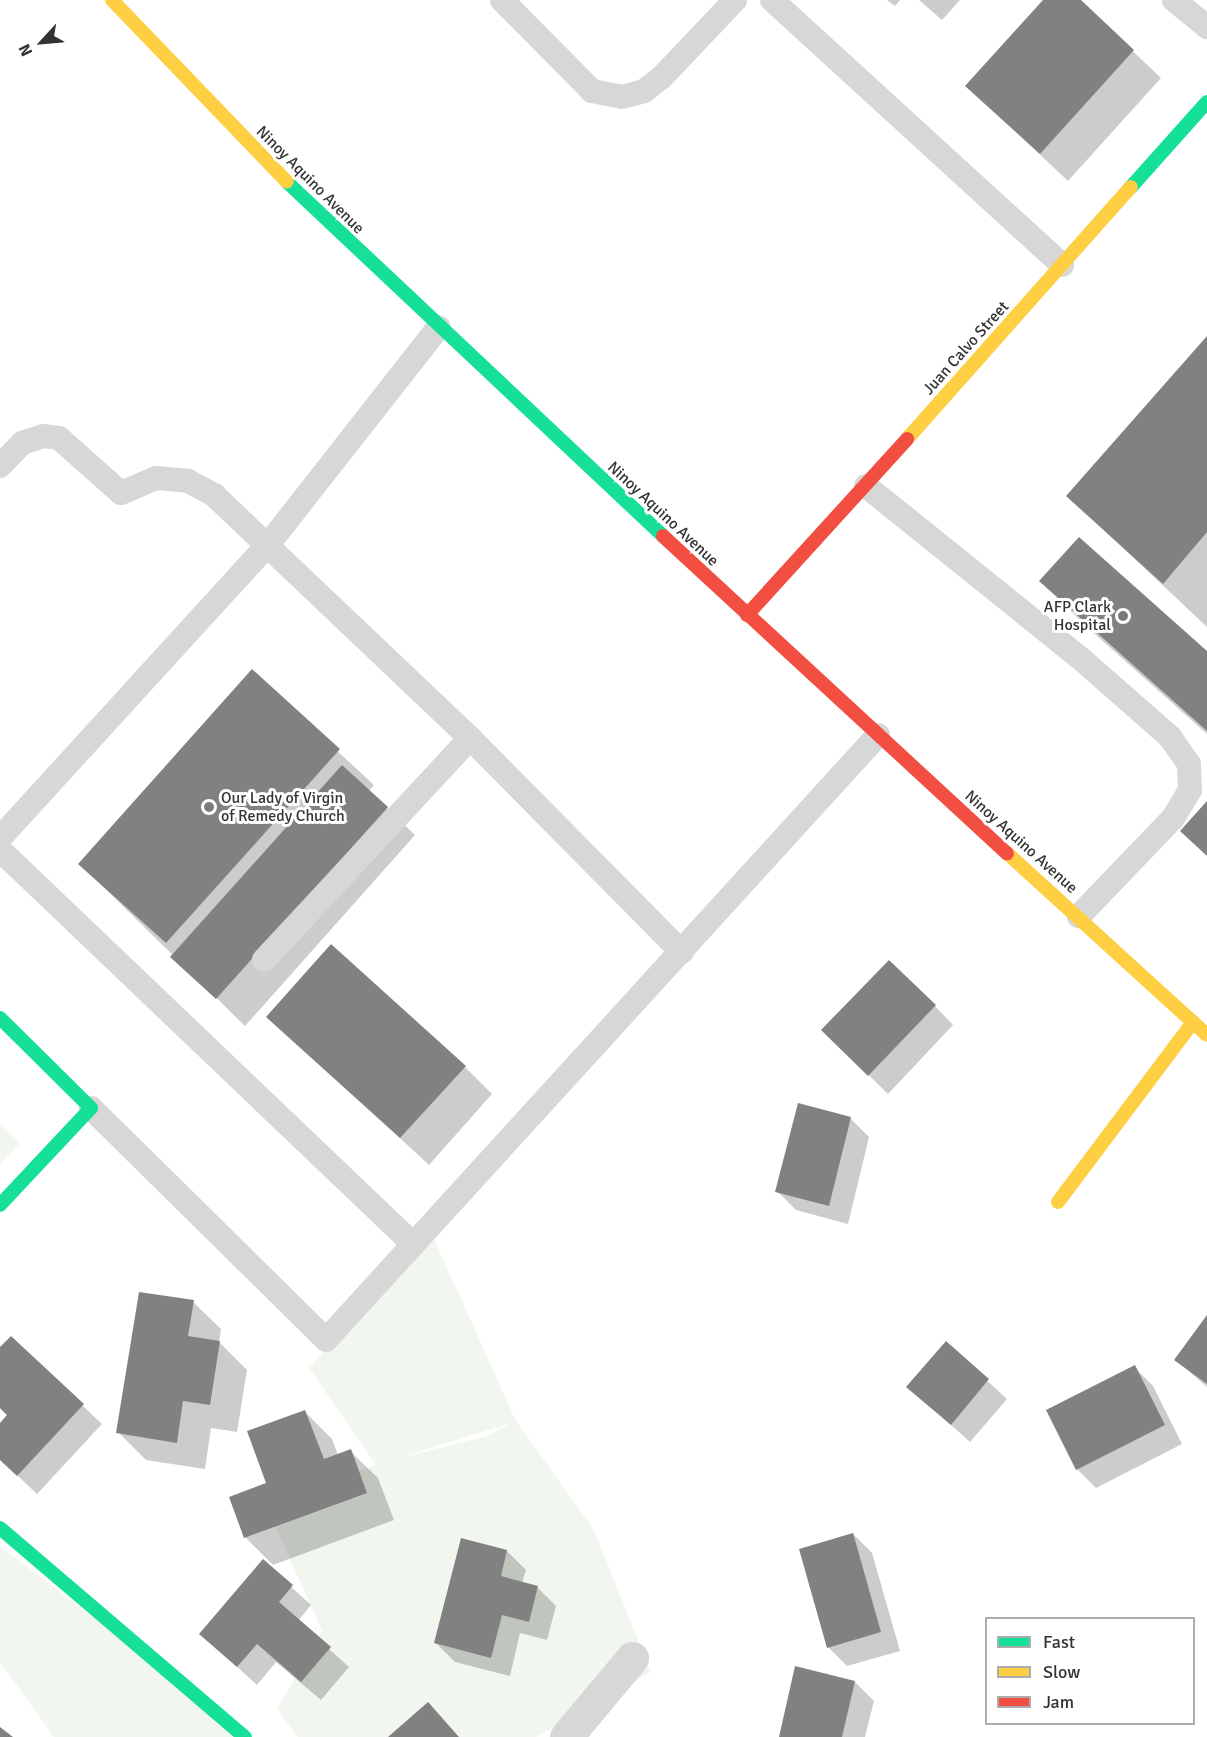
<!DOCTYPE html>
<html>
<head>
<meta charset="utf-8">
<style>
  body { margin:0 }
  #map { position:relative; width:1207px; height:1737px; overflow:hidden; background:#fff; font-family:Signika,sans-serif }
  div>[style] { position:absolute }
  .green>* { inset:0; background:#f1f7ee }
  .shadow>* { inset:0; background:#0003 }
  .building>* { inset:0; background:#818181 }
  .lane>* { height:24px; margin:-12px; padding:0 12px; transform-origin:12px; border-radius:12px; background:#d7d7d7 }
  .street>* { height:33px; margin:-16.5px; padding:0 16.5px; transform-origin:16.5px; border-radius:16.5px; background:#d7d7d7 }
  .fast>* { height:14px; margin:-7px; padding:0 7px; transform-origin:7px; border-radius:7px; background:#16e098 }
  .slow>* { height:14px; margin:-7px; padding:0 7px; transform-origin:7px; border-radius:7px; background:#ffcf43 }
  .jam>* { height:14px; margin:-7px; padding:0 7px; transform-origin:7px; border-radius:7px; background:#f24e42 }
  .dots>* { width:16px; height:16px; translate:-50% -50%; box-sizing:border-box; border:3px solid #fff; border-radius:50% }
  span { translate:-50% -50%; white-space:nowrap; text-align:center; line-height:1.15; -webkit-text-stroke:6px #fff; paint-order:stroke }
  .street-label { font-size:16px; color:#333 }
  .poi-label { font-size:16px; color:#333 }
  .right { translate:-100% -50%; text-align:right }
  .left { translate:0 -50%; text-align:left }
  .legend { position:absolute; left:985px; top:1617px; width:210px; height:108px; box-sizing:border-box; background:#fff; border:2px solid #adadad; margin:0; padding:8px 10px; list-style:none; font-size:18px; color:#333 }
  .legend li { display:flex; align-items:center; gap:12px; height:30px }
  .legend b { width:30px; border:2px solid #adadad }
  .north { position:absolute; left:12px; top:12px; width:60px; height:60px; -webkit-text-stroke:4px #fff; paint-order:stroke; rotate:244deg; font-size:16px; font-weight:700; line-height:24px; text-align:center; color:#333 }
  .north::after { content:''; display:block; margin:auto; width:21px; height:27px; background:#333; clip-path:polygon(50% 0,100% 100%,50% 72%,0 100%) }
</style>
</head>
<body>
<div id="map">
  <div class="green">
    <div style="clip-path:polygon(0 1123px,20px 1143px,0 1164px)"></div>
    <div style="clip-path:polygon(evenodd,430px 1230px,516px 1421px,594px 1530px,651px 1672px,536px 1737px,298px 1737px,277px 1709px,322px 1631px,264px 1500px,376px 1465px,309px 1368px,430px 1230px,511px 1423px,487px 1436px,396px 1459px,511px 1423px)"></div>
    <div style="clip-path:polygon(0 1546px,250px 1737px,54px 1737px,0 1662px)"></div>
  </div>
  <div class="shadow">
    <div style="clip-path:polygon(887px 0,900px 0,895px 6px)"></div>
    <div style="clip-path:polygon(919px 0,960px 0,942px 20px)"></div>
    <div style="clip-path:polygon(1045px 0,1079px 0,1161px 78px,1068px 181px,967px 86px)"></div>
    <div style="clip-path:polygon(1207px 338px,1207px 627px,1068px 496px)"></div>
    <div style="clip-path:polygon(1041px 581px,1207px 653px,1207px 734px,1087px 627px)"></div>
    <div style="clip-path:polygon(252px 672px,374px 785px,369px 791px,415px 835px,245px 1026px,80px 864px)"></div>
    <div style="clip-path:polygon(935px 1006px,953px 1025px,888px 1094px,823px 1030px)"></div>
    <div style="clip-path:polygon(268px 1016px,465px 1067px,492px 1094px,429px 1165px)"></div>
    <div style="clip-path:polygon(850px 1118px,869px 1137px,848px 1224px,796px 1210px,777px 1191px)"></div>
    <div style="clip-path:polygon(193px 1302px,221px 1329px,219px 1342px,247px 1370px,237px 1432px,211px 1428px,205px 1469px,146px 1460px,118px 1432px)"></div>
    <div style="clip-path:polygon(1207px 1318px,1207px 1387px,1176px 1360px)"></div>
    <div style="clip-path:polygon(11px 1338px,102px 1424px,37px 1494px,0 1459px,0 1425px,8px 1416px,0 1408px,0 1350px)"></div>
    <div style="clip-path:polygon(946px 1343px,1007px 1399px,970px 1442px,909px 1387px)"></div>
    <div style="clip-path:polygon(1134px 1367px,1153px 1386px,1182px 1444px,1096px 1488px,1077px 1469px)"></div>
    <div style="clip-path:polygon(305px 1412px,332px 1439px,338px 1455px,350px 1451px,378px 1478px,394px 1520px,273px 1565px,245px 1537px)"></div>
    <div style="clip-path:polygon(853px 1534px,872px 1553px,900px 1651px,847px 1666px,828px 1647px)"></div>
    <div style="clip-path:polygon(507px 1551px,526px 1570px,522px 1583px,537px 1587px,556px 1606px,547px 1640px,520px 1633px,510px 1676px,455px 1662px,436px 1643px)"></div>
    <div style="clip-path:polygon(263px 1561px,311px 1605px,298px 1621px,349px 1667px,321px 1700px,276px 1662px,257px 1685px,201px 1634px)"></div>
    <div style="clip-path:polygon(796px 1668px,855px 1682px,874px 1701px,865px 1737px,781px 1737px)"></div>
  </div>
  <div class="building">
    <div style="clip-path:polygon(1043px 0,1081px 0,1134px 50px,1040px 154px,965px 86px)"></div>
    <div style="clip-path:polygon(1207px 336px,1207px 532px,1163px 584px,1066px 496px)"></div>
    <div style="clip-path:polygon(1079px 537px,1207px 651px,1207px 731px,1039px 581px)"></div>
    <div style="clip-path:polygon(252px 669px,340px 749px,166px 943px,78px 864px)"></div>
    <div style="clip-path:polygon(342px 765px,388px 807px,216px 999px,170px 957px)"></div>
    <div style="clip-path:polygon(1207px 801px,1207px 856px,1180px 831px)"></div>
    <div style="clip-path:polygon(331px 944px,466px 1066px,400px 1138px,266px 1017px)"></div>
    <div style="clip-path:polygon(889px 960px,936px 1005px,868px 1076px,821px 1030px)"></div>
    <div style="clip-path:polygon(798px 1103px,851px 1117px,829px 1206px,775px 1192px)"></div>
    <div style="clip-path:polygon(139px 1292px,194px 1300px,188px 1336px,220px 1341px,210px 1405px,183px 1401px,177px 1443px,116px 1433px)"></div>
    <div style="clip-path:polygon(1207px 1315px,1207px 1384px,1174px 1360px)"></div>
    <div style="clip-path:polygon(11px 1336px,84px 1404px,17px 1476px,0 1460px,0 1423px,7px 1415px,0 1408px,0 1347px)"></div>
    <div style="clip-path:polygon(946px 1341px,989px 1379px,951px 1425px,906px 1387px)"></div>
    <div style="clip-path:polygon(1135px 1365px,1165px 1425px,1076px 1470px,1046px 1410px)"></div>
    <div style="clip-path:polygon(305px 1410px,324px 1459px,351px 1449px,367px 1493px,244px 1538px,229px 1497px,266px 1483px,247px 1431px)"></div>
    <div style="clip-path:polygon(853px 1533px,881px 1632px,827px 1648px,799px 1549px)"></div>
    <div style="clip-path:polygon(461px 1538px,507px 1550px,501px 1576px,538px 1586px,529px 1622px,502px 1615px,491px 1658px,434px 1643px)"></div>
    <div style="clip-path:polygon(263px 1559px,293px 1585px,279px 1602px,331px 1647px,301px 1682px,257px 1644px,237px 1667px,199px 1634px)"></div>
    <div style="clip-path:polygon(795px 1666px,855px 1681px,842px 1737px,779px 1737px)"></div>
    <div style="clip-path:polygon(428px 1702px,459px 1737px,388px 1737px)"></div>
    <div style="clip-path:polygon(0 1727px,13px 1737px,0 1737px)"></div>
  </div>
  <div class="lane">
    <div style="left:502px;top:0;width:128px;rotate:45.3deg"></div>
    <div style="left:592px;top:91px;width:31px;rotate:11deg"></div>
    <div style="left:622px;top:97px;width:23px;rotate:-15deg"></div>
    <div style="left:644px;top:91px;width:23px;rotate:-38deg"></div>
    <div style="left:662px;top:77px;width:106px;rotate:-46.5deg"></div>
    <div style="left:772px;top:0;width:393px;rotate:42.4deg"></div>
    <div style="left:1174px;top:0;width:43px;rotate:39.3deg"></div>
    <div style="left:0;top:466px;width:32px;rotate:-46deg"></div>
    <div style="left:22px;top:443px;width:22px;rotate:-18deg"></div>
    <div style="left:43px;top:436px;width:16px;rotate:7deg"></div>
    <div style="left:59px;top:438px;width:83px;rotate:41.6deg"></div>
    <div style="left:121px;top:493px;width:38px;rotate:-23deg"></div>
    <div style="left:156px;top:478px;width:32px;rotate:5deg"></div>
    <div style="left:188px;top:481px;width:30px;rotate:28deg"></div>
    <div style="left:214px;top:495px;width:353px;rotate:43.5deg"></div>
    <div style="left:470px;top:738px;width:301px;rotate:45.3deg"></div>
    <div style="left:866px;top:486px;width:273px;rotate:38.8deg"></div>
    <div style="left:1079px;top:657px;width:121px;rotate:41.3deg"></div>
    <div style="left:1170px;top:737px;width:33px;rotate:55deg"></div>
    <div style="left:1189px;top:764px;width:26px;rotate:88deg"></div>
    <div style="left:1190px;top:790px;width:33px;rotate:121deg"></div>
    <div style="left:1173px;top:818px;width:136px;rotate:133.8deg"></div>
    <div style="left:0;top:838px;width:396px;rotate:-47.6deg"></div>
    <div style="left:267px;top:546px;width:278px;rotate:-51.9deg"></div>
    <div style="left:0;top:850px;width:571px;rotate:43.65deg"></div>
    <div style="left:264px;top:960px;width:303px;rotate:-47.1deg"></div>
    <div style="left:91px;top:1108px;width:330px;rotate:44.6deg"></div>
    <div style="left:326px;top:1340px;width:819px;rotate:-47.62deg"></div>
  </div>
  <div class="street">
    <div style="left:566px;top:1737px;width:103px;rotate:-50.1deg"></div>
  </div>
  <div class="fast">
    <div style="left:287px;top:182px;width:516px;rotate:43.27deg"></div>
    <div style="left:1131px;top:187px;width:114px;rotate:-48.2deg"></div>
    <div style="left:0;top:1018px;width:128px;rotate:44.7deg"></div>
    <div style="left:91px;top:1108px;width:133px;rotate:133.2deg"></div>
    <div style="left:0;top:1528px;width:322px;rotate:40.5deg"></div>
  </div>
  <div class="slow">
    <div style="left:112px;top:0;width:252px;rotate:46.1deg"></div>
    <div style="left:907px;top:439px;width:337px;rotate:-48.4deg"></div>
    <div style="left:1007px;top:853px;width:270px;rotate:42.3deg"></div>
    <div style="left:1058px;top:1202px;width:225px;rotate:-53.1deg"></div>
  </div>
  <div class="jam">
    <div style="left:663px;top:536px;width:468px;rotate:42.7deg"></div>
    <div style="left:747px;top:615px;width:238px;rotate:-47.7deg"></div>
  </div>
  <div class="dots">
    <div style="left:1123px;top:616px;background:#7a7a7a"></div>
    <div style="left:209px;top:807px;background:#7a7a7a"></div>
  </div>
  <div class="street-label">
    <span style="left:310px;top:180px;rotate:45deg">Ninoy Aquino Avenue</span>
    <span style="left:966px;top:348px;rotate:-48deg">Juan Calvo Street</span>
    <span style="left:663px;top:514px;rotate:43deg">Ninoy Aquino Avenue</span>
    <span style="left:1021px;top:842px;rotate:42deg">Ninoy Aquino Avenue</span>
  </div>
  <div class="poi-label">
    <span class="right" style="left:1111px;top:616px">AFP Clark<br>Hospital</span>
    <span class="left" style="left:221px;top:807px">Our Lady of Virgin<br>of Remedy Church</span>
  </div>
  <ul class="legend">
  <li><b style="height:8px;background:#16e098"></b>Fast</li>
  <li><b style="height:8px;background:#ffcf43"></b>Slow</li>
  <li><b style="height:8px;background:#f24e42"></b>Jam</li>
  </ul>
  <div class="north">N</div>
</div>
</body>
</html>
